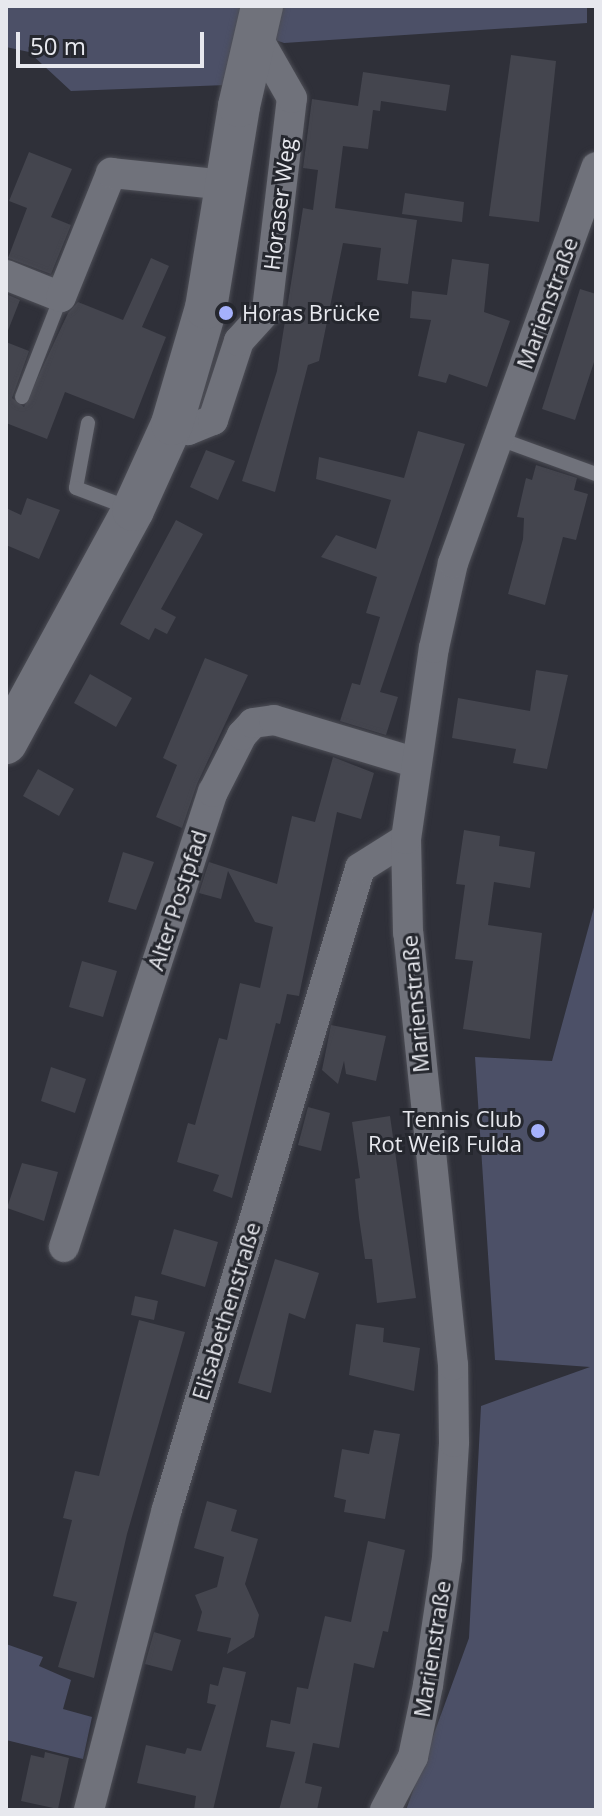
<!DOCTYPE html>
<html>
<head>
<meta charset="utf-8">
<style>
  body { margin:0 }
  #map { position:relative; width:602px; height:1816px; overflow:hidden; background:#2f3039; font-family:"Open Sans",sans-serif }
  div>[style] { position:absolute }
  .green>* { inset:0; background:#4c5067 }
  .building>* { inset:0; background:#44454e }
  .roads { filter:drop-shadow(0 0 2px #4d4e56) drop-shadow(0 0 2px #4d4e56) }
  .lane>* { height:14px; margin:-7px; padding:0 7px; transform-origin:7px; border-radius:7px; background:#70727b }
  .street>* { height:30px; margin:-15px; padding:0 15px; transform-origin:15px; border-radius:15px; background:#70727b }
  .secondary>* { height:42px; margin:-21px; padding:0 21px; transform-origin:21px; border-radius:21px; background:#70727b }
  .dots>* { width:22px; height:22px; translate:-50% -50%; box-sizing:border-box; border:4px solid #25272e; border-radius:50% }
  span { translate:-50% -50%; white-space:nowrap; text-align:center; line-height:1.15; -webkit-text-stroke:6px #25272e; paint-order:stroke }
  .street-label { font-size:22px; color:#e7e8ee }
  .poi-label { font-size:22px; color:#e7e8ee }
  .left { translate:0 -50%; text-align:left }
  .right { translate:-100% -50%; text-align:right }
  .frame { position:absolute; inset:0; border:8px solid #e7e8ee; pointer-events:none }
  .scale { position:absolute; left:16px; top:32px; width:188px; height:36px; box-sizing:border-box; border:4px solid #e7e8ee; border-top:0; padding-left:10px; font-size:24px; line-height:28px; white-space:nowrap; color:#e7e8ee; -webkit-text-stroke:6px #25272e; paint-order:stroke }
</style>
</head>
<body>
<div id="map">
  <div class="green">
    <div style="clip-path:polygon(6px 6px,244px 6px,226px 85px,71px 91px,29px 52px,6px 47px)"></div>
    <div style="clip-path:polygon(279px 6px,587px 6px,587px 23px,284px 43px,270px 38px)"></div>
    <div style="clip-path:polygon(596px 900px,596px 1810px,406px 1810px,469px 1638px,481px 1406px,590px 1367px,495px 1360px,475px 1057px,552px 1061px)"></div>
    <div style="clip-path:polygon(6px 1644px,43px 1657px,39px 1666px,71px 1680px,63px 1709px,92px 1717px,83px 1759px,6px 1740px)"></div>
  </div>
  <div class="building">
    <div style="clip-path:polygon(511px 55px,556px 61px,539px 222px,489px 216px)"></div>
    <div style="clip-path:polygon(363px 72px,450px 85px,446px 111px,381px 101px,380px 111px,373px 110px,368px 149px,343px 146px,335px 208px,417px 220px,408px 284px,377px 280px,381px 248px,343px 243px,319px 361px,308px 365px,275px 492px,242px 481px,277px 371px,303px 208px,313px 210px,318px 170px,303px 168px,312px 99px,358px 106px)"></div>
    <div style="clip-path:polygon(29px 152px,72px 169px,51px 217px,71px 225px,51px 274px,8px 258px,27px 208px,9px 201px)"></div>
    <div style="clip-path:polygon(405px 193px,464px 202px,462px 222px,402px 214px)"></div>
    <div style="clip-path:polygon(151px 258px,169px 266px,142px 327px,166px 337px,134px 419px,65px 392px,47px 439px,6px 423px,6px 342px,29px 351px,12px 398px,24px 407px,68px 313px,78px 302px,123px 320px)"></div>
    <div style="clip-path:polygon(452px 259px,489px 264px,484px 312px,510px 321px,487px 387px,449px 374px,446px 383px,418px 376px,431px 320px,410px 318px,412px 291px,447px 295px)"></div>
    <div style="clip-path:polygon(580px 289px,596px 294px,596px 356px,575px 420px,542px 409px)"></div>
    <div style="clip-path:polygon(6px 294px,20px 300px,7px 333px,6px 333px)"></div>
    <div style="clip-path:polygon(418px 431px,465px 444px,380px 692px,398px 697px,386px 735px,340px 721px,352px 683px,360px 685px,380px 617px,366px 613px,377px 577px,321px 557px,336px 535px,376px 549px,391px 500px,316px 479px,319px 457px,404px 478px)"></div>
    <div style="clip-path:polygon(206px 450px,235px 461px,218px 500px,190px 487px)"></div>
    <div style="clip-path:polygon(536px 465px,577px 478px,574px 490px,588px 494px,576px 540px,563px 537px,545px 605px,508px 594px,523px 539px,524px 518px,517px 517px,526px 478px,532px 480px)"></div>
    <div style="clip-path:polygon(27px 498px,60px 510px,39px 559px,6px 545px,6px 508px,21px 515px)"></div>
    <div style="clip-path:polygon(176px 520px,203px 534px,161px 609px,176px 617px,167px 634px,155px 628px,149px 640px,120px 624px)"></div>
    <div style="clip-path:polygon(205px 658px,248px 675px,197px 784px,182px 828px,156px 817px,177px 765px,163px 758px)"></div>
    <div style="clip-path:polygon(536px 670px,568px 675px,547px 769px,513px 763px,516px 749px,452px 738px,458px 698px,530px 711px)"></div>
    <div style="clip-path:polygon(90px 674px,132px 698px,116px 727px,74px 703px)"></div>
    <div style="clip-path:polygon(333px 757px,374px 773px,361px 819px,337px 812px,299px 996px,287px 994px,280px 1024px,276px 1023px,232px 1198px,213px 1191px,219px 1175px,177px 1162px,188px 1123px,195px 1125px,219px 1038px,227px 1040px,240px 983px,260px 988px,273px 927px,255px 922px,228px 871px,221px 899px,199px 893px,209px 862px,277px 884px,292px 816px,315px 822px)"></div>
    <div style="clip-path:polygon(38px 769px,74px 789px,59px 816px,23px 796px)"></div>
    <div style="clip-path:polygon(464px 830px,500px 836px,499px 846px,535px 852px,530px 888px,494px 882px,488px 925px,542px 933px,530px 1039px,463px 1029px,473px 961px,455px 959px,465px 885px,456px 884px)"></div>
    <div style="clip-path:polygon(123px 852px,154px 862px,136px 910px,108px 902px)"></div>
    <div style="clip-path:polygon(82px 961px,117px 971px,103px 1017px,69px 1007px)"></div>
    <div style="clip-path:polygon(331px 1025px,386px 1036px,376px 1081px,346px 1074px,344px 1061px,338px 1084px,322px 1070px)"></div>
    <div style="clip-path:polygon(51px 1067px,86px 1079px,75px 1113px,41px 1101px)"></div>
    <div style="clip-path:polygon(308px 1107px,330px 1113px,321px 1151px,298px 1145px)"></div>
    <div style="clip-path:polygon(390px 1116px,416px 1298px,377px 1303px,372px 1259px,365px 1259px,359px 1218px,355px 1179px,360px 1178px,352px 1122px)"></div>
    <div style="clip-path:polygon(22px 1163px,58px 1172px,44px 1221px,7px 1208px)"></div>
    <div style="clip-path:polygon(174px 1229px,218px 1242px,205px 1287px,161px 1274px)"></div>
    <div style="clip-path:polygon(275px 1259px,319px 1273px,305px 1319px,289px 1313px,271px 1393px,238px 1383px)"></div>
    <div style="clip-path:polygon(135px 1296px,158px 1301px,154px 1320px,131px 1315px)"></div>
    <div style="clip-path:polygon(139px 1320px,185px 1332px,127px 1534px,94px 1678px,58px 1667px,77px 1602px,53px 1596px,72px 1520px,63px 1518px,75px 1471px,99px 1476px)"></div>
    <div style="clip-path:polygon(356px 1324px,384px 1328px,383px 1342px,420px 1348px,414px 1391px,349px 1375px)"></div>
    <div style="clip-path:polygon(374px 1430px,400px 1434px,385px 1519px,344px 1512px,346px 1500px,334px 1497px,342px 1449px,369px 1454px)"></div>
    <div style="clip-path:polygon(207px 1501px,237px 1510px,231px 1531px,258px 1539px,245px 1584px,259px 1615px,254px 1637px,227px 1654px,231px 1638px,197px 1631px,202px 1612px,195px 1595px,217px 1587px,224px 1557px,194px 1548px)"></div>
    <div style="clip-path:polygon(368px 1541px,405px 1550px,388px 1632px,383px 1631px,374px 1668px,354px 1663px,339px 1748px,313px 1743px,305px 1783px,322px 1787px,317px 1810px,279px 1810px,295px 1752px,266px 1747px,271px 1720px,290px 1724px,297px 1687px,308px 1689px,325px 1616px,351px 1622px)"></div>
    <div style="clip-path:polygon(154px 1632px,181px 1640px,172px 1671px,145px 1664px)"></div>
    <div style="clip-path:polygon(223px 1667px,246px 1672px,213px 1810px,194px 1810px,196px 1796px,137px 1783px,146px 1745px,185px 1754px,187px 1748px,201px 1751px,216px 1705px,207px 1703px,210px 1684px,218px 1686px)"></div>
    <div style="clip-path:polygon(45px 1752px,69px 1758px,58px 1809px,21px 1801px,31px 1755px,44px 1758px)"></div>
  </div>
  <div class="roads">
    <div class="lane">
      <div style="left:22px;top:397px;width:107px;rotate:-68.7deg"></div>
      <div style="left:88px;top:423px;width:66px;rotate:100.5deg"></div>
      <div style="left:76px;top:488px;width:57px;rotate:20.7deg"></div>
      <div style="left:497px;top:438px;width:105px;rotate:20deg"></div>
    </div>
    <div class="street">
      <div style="left:6px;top:275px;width:59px;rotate:21.8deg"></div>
      <div style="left:61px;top:297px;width:134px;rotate:-68deg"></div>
      <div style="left:111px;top:173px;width:116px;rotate:6deg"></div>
      <div style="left:172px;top:424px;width:17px;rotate:21deg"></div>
      <div style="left:188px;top:430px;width:27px;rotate:-22deg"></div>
      <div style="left:213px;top:420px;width:83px;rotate:-71.8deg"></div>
      <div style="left:239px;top:341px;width:42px;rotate:-47.9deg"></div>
      <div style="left:267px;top:310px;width:213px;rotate:-83.3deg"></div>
      <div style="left:292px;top:98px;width:73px;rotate:-119.7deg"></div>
      <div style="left:64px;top:1247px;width:479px;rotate:-71.9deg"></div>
      <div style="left:213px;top:792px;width:64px;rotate:-63deg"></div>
      <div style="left:242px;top:735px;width:16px;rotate:-47deg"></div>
      <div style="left:253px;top:723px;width:21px;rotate:-8deg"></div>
      <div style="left:274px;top:720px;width:149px;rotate:16.7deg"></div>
      <div style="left:89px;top:1810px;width:311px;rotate:-75.5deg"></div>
      <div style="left:167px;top:1509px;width:669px;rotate:-73.24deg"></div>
      <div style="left:360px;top:868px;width:54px;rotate:-32.2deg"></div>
      <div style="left:385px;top:1810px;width:60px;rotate:-62.2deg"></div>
      <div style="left:413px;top:1757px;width:74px;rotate:-78.2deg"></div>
      <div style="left:428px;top:1685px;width:128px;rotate:-81.5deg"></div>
      <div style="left:447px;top:1558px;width:116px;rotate:-86.5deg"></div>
      <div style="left:454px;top:1442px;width:77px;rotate:-90.7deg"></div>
      <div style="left:453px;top:1365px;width:434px;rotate:-95.9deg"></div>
      <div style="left:408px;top:933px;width:94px;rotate:-91.2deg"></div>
      <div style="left:406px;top:839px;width:193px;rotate:-81.7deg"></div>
      <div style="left:434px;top:648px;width:87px;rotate:-77.4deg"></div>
      <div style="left:453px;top:563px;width:421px;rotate:-70.1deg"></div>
    </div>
    <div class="secondary">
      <div style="left:6px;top:743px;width:265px;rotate:-61.4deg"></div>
      <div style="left:133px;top:510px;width:94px;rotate:-65.6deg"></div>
      <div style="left:172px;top:424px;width:121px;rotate:-73.7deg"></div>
      <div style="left:206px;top:308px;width:205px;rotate:-80.7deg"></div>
      <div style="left:239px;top:106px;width:103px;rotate:-77deg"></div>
    </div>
  </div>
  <div class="dots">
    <div style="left:226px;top:313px;background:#a5b1fc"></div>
    <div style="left:538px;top:1131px;background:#a5b1fc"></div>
  </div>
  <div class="street-label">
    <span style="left:279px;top:204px;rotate:-83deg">Horaser Weg</span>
    <span style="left:547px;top:303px;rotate:-70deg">Marienstraße</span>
    <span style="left:177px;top:900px;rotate:-72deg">Alter Postpfad</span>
    <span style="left:415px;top:1004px;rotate:-95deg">Marienstraße</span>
    <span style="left:226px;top:1311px;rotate:-73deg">Elisabethenstraße</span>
    <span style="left:432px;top:1649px;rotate:-81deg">Marienstraße</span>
  </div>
  <div class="poi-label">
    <span class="left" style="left:242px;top:313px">Horas Brücke</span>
    <span class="right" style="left:522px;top:1131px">Tennis Club<br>Rot Weiß Fulda</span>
  </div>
  <div class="frame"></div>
  <div class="scale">50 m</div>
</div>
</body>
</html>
